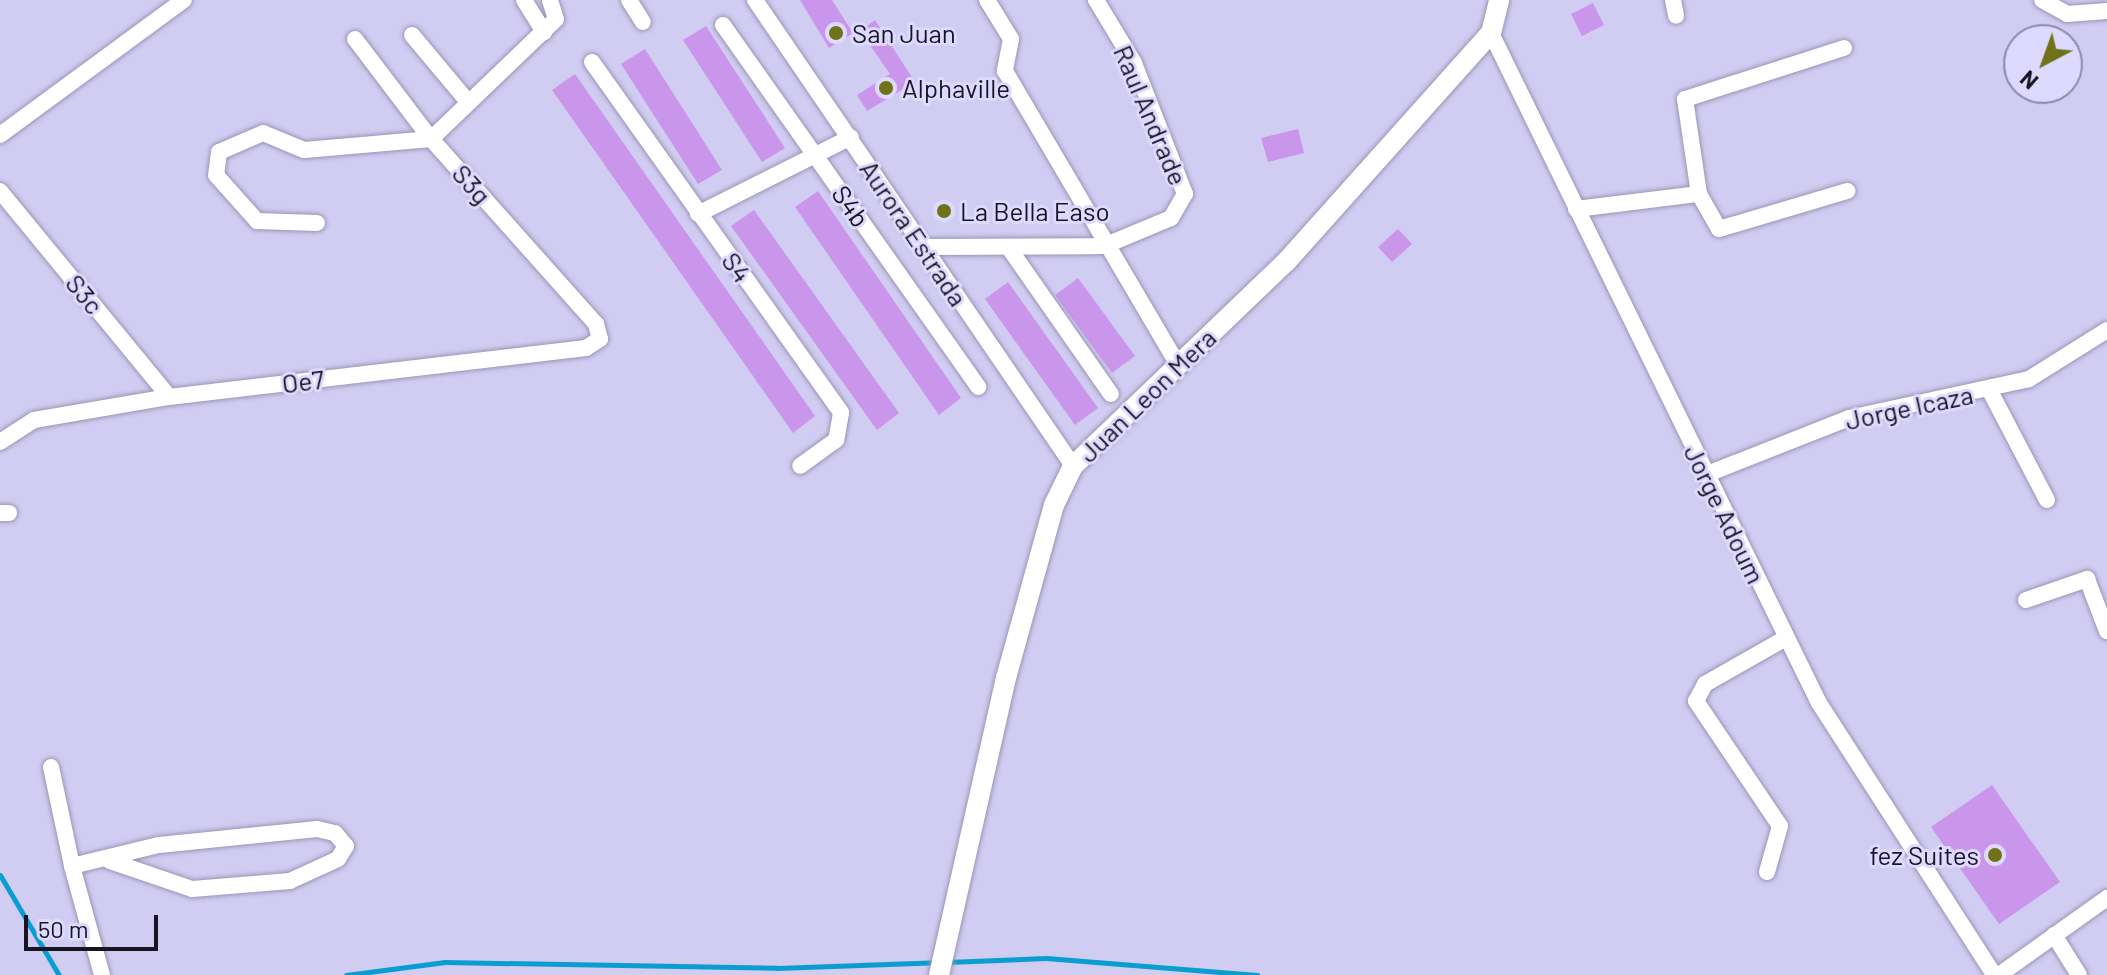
<!DOCTYPE html>
<html>
<head>
<meta charset="utf-8">
<style>
  body { margin:0 }
  #map { position:relative; width:2107px; height:975px; overflow:hidden; background:#d1ccf1; font-family:Barlow,sans-serif }
  div>[style] { position:absolute }
  .stream>* { height:5px; margin:-2.5px; padding:0 2.5px; transform-origin:2.5px; border-radius:2.5px; background:#099dd1 }
  .building>* { inset:0; background:#ca96ec }
  .roads { filter:drop-shadow(0 0 2px #9a95b8) drop-shadow(0 0 2px #9a95b8) }
  .minor>* { height:16px; margin:-8px; padding:0 8px; transform-origin:8px; border-radius:8px; background:#fff }
  .tertiary>* { height:20px; margin:-10px; padding:0 10px; transform-origin:10px; border-radius:10px; background:#fff }
  .dots>* { width:22px; height:22px; translate:-50% -50%; box-sizing:border-box; border:4px solid #ded9fe; border-radius:50% }
  span { translate:-50% -50%; white-space:nowrap; text-align:center; line-height:1.15; -webkit-text-stroke:6px #ded9fe; paint-order:stroke }
  .poi-label { font-size:26px; color:#171522 }
  .left { translate:0 -50%; text-align:left }
  .right { translate:-100% -50%; text-align:right }
  .street-label { font-size:26px; color:#171522 }
  .north { position:absolute; left:2003px; top:24px; width:80px; height:80px; box-sizing:border-box; background:#ded9fe; border:2px solid #8e8ba6; border-radius:50%; rotate:221deg; font-size:22px; font-weight:700; line-height:32px; text-align:center; color:#171522 }
  .north::after { content:''; display:block; margin:auto; width:28px; height:36px; background:#6f7218; clip-path:polygon(50% 0,100% 100%,50% 72%,0 100%) }
  .scale { position:absolute; left:24px; top:915px; width:134px; height:36px; box-sizing:border-box; border:4px solid #171522; border-top:0; padding-left:10px; font-size:24px; line-height:28px; white-space:nowrap; color:#171522; -webkit-text-stroke:6px #ded9fe; paint-order:stroke }
</style>
</head>
<body>
<div id="map">
  <div class="stream">
    <div style="left:0;top:875px;width:116px;rotate:59.5deg"></div>
    <div style="left:947px;top:962px;width:99px;rotate:-2.3deg"></div>
    <div style="left:1046px;top:958px;width:212px;rotate:4.6deg"></div>
    <div style="left:346px;top:975px;width:100px;rotate:-7.5deg"></div>
    <div style="left:445px;top:962px;width:332px;rotate:1deg"></div>
    <div style="left:777px;top:968px;width:160px;rotate:-2.1deg"></div>
  </div>
  <div class="building">
    <div style="clip-path:polygon(800px 0,832px 0,853px 33px,829px 48px)"></div>
    <div style="clip-path:polygon(1593px 3px,1604px 25px,1582px 36px,1571px 14px)"></div>
    <div style="clip-path:polygon(875px 20px,915px 82px,867px 111px,857px 95px,890px 74px,860px 31px)"></div>
    <div style="clip-path:polygon(706px 26px,785px 148px,762px 162px,683px 40px)"></div>
    <div style="clip-path:polygon(645px 49px,722px 170px,698px 184px,621px 64px)"></div>
    <div style="clip-path:polygon(575px 74px,815px 416px,793px 433px,552px 90px)"></div>
    <div style="clip-path:polygon(1298px 129px,1304px 153px,1268px 162px,1261px 138px)"></div>
    <div style="clip-path:polygon(818px 191px,961px 398px,939px 415px,795px 207px)"></div>
    <div style="clip-path:polygon(754px 210px,899px 413px,877px 430px,731px 226px)"></div>
    <div style="clip-path:polygon(1398px 229px,1412px 244px,1392px 262px,1378px 247px)"></div>
    <div style="clip-path:polygon(1078px 278px,1135px 356px,1112px 373px,1055px 295px)"></div>
    <div style="clip-path:polygon(1008px 282px,1098px 408px,1075px 425px,985px 299px)"></div>
    <div style="clip-path:polygon(1992px 785px,2060px 882px,1999px 924px,1931px 827px)"></div>
  </div>
  <div class="roads">
    <div class="minor">
      <div style="left:524px;top:0;width:38px;rotate:58deg"></div>
      <div style="left:629px;top:0;width:26px;rotate:58deg"></div>
      <div style="left:755px;top:0;width:564px;rotate:55.69deg"></div>
      <div style="left:987px;top:0;width:46px;rotate:58.4deg"></div>
      <div style="left:1011px;top:39px;width:33px;rotate:101deg"></div>
      <div style="left:1005px;top:71px;width:341px;rotate:59.5deg"></div>
      <div style="left:1673px;top:0;width:16px;rotate:79deg"></div>
      <div style="left:2042px;top:0;width:29px;rotate:29deg"></div>
      <div style="left:2067px;top:14px;width:40px;rotate:-4.3deg"></div>
      <div style="left:723px;top:25px;width:443px;rotate:54.8deg"></div>
      <div style="left:1491px;top:33px;width:746px;rotate:63.92deg"></div>
      <div style="left:1819px;top:703px;width:323px;rotate:57.2deg"></div>
      <div style="left:412px;top:35px;width:87px;rotate:50.1deg"></div>
      <div style="left:355px;top:39px;width:126px;rotate:52.8deg"></div>
      <div style="left:431px;top:139px;width:173px;rotate:-43.8deg"></div>
      <div style="left:556px;top:19px;width:20px;rotate:-108deg"></div>
      <div style="left:1844px;top:48px;width:167px;rotate:162.2deg"></div>
      <div style="left:1685px;top:99px;width:96px;rotate:81.6deg"></div>
      <div style="left:1699px;top:194px;width:40px;rotate:60.3deg"></div>
      <div style="left:1719px;top:229px;width:134px;rotate:-16.5deg"></div>
      <div style="left:592px;top:62px;width:430px;rotate:54.6deg"></div>
      <div style="left:841px;top:413px;width:27px;rotate:100deg"></div>
      <div style="left:836px;top:440px;width:44px;rotate:144.2deg"></div>
      <div style="left:0;top:135px;width:228px;rotate:-36.3deg"></div>
      <div style="left:0;top:191px;width:266px;rotate:50.6deg"></div>
      <div style="left:1576px;top:209px;width:124px;rotate:-7deg"></div>
      <div style="left:698px;top:214px;width:171px;rotate:-26.7deg"></div>
      <div style="left:923px;top:247px;width:181px;rotate:-0.3deg"></div>
      <div style="left:1104px;top:246px;width:73px;rotate:-22.7deg"></div>
      <div style="left:1171px;top:218px;width:28px;rotate:-60deg"></div>
      <div style="left:1185px;top:194px;width:141px;rotate:-111.3deg"></div>
      <div style="left:1134px;top:63px;width:74px;rotate:-121.1deg"></div>
      <div style="left:1009px;top:248px;width:178px;rotate:55.1deg"></div>
      <div style="left:1990px;top:391px;width:123px;rotate:62.4deg"></div>
      <div style="left:0;top:442px;width:40px;rotate:-32.9deg"></div>
      <div style="left:34px;top:420px;width:137px;rotate:-9.7deg"></div>
      <div style="left:169px;top:397px;width:420px;rotate:-6.7deg"></div>
      <div style="left:586px;top:348px;width:17px;rotate:-33deg"></div>
      <div style="left:600px;top:339px;width:16px;rotate:-105deg"></div>
      <div style="left:596px;top:324px;width:248px;rotate:-131.7deg"></div>
      <div style="left:431px;top:139px;width:127px;rotate:175deg"></div>
      <div style="left:304px;top:150px;width:44px;rotate:-157.5deg"></div>
      <div style="left:263px;top:133px;width:48px;rotate:156.6deg"></div>
      <div style="left:219px;top:152px;width:23px;rotate:97deg"></div>
      <div style="left:216px;top:175px;width:62px;rotate:48.3deg"></div>
      <div style="left:257px;top:221px;width:60px;rotate:1.9deg"></div>
      <div style="left:1705px;top:475px;width:155px;rotate:-21.6deg"></div>
      <div style="left:1849px;top:418px;width:184px;rotate:-12.2deg"></div>
      <div style="left:2029px;top:379px;width:92px;rotate:-32.1deg"></div>
      <div style="left:0;top:513px;width:9px"></div>
      <div style="left:2026px;top:600px;width:65px;rotate:-19deg"></div>
      <div style="left:2087px;top:579px;width:56px;rotate:69deg"></div>
      <div style="left:51px;top:767px;width:101px;rotate:78deg"></div>
      <div style="left:1767px;top:872px;width:48px;rotate:-74.2deg"></div>
      <div style="left:1780px;top:826px;width:151px;rotate:-123.9deg"></div>
      <div style="left:1696px;top:701px;width:19px;rotate:-62deg"></div>
      <div style="left:1705px;top:684px;width:93px;rotate:-29.6deg"></div>
      <div style="left:2054px;top:935px;width:47px;rotate:58deg"></div>
      <div style="left:102px;top:975px;width:113px;rotate:-105.4deg"></div>
      <div style="left:72px;top:866px;width:89px;rotate:-13.6deg"></div>
      <div style="left:159px;top:845px;width:159px;rotate:-5.8deg"></div>
      <div style="left:317px;top:829px;width:18px;rotate:13deg"></div>
      <div style="left:335px;top:833px;width:17px;rotate:50deg"></div>
      <div style="left:346px;top:846px;width:15px;rotate:122deg"></div>
      <div style="left:338px;top:859px;width:53px;rotate:155.4deg"></div>
      <div style="left:290px;top:881px;width:98px;rotate:175.3deg"></div>
      <div style="left:192px;top:889px;width:87px;rotate:-161.1deg"></div>
      <div style="left:1999px;top:975px;width:133px;rotate:-35.5deg"></div>
    </div>
    <div class="tertiary">
      <div style="left:939px;top:975px;width:304px;rotate:-77.3deg"></div>
      <div style="left:1006px;top:678px;width:180px;rotate:-74.5deg"></div>
      <div style="left:1054px;top:505px;width:43px;rotate:-64deg"></div>
      <div style="left:1073px;top:466px;width:295px;rotate:-43.8deg"></div>
      <div style="left:1286px;top:262px;width:307px;rotate:-48.2deg"></div>
      <div style="left:1491px;top:33px;width:34px;rotate:-76deg"></div>
    </div>
  </div>
  <div class="dots">
    <div style="left:836px;top:33px;background:#6f7218"></div>
    <div style="left:886px;top:88px;background:#6f7218"></div>
    <div style="left:944px;top:211px;background:#6f7218"></div>
    <div style="left:1995px;top:855px;background:#6f7218"></div>
  </div>
  <div class="poi-label">
    <span class="left" style="left:852px;top:33px">San Juan</span>
    <span class="left" style="left:902px;top:88px">Alphaville</span>
    <span class="left" style="left:960px;top:211px">La Bella Easo</span>
    <span class="right" style="left:1979px;top:855px">fez Suites</span>
  </div>
  <div class="street-label">
    <span style="left:1151px;top:115px;rotate:67deg">Raul Andrade</span>
    <span style="left:472px;top:184px;rotate:48deg">S3g</span>
    <span style="left:851px;top:206px;rotate:55deg">S4b</span>
    <span style="left:914px;top:233px;rotate:56deg">Aurora Estrada</span>
    <span style="left:737px;top:267px;rotate:54deg">S4</span>
    <span style="left:85px;top:294px;rotate:51deg">S3c</span>
    <span style="left:303px;top:381px;rotate:-7deg">Oe7</span>
    <span style="left:1147px;top:395px;rotate:-44deg">Juan Leon Mera</span>
    <span style="left:1909px;top:407px;rotate:-12deg">Jorge Icaza</span>
    <span style="left:1725px;top:514px;rotate:64deg">Jorge Adoum</span>
  </div>
  <div class="north">N</div>
  <div class="scale">50 m</div>
</div>
</body>
</html>
